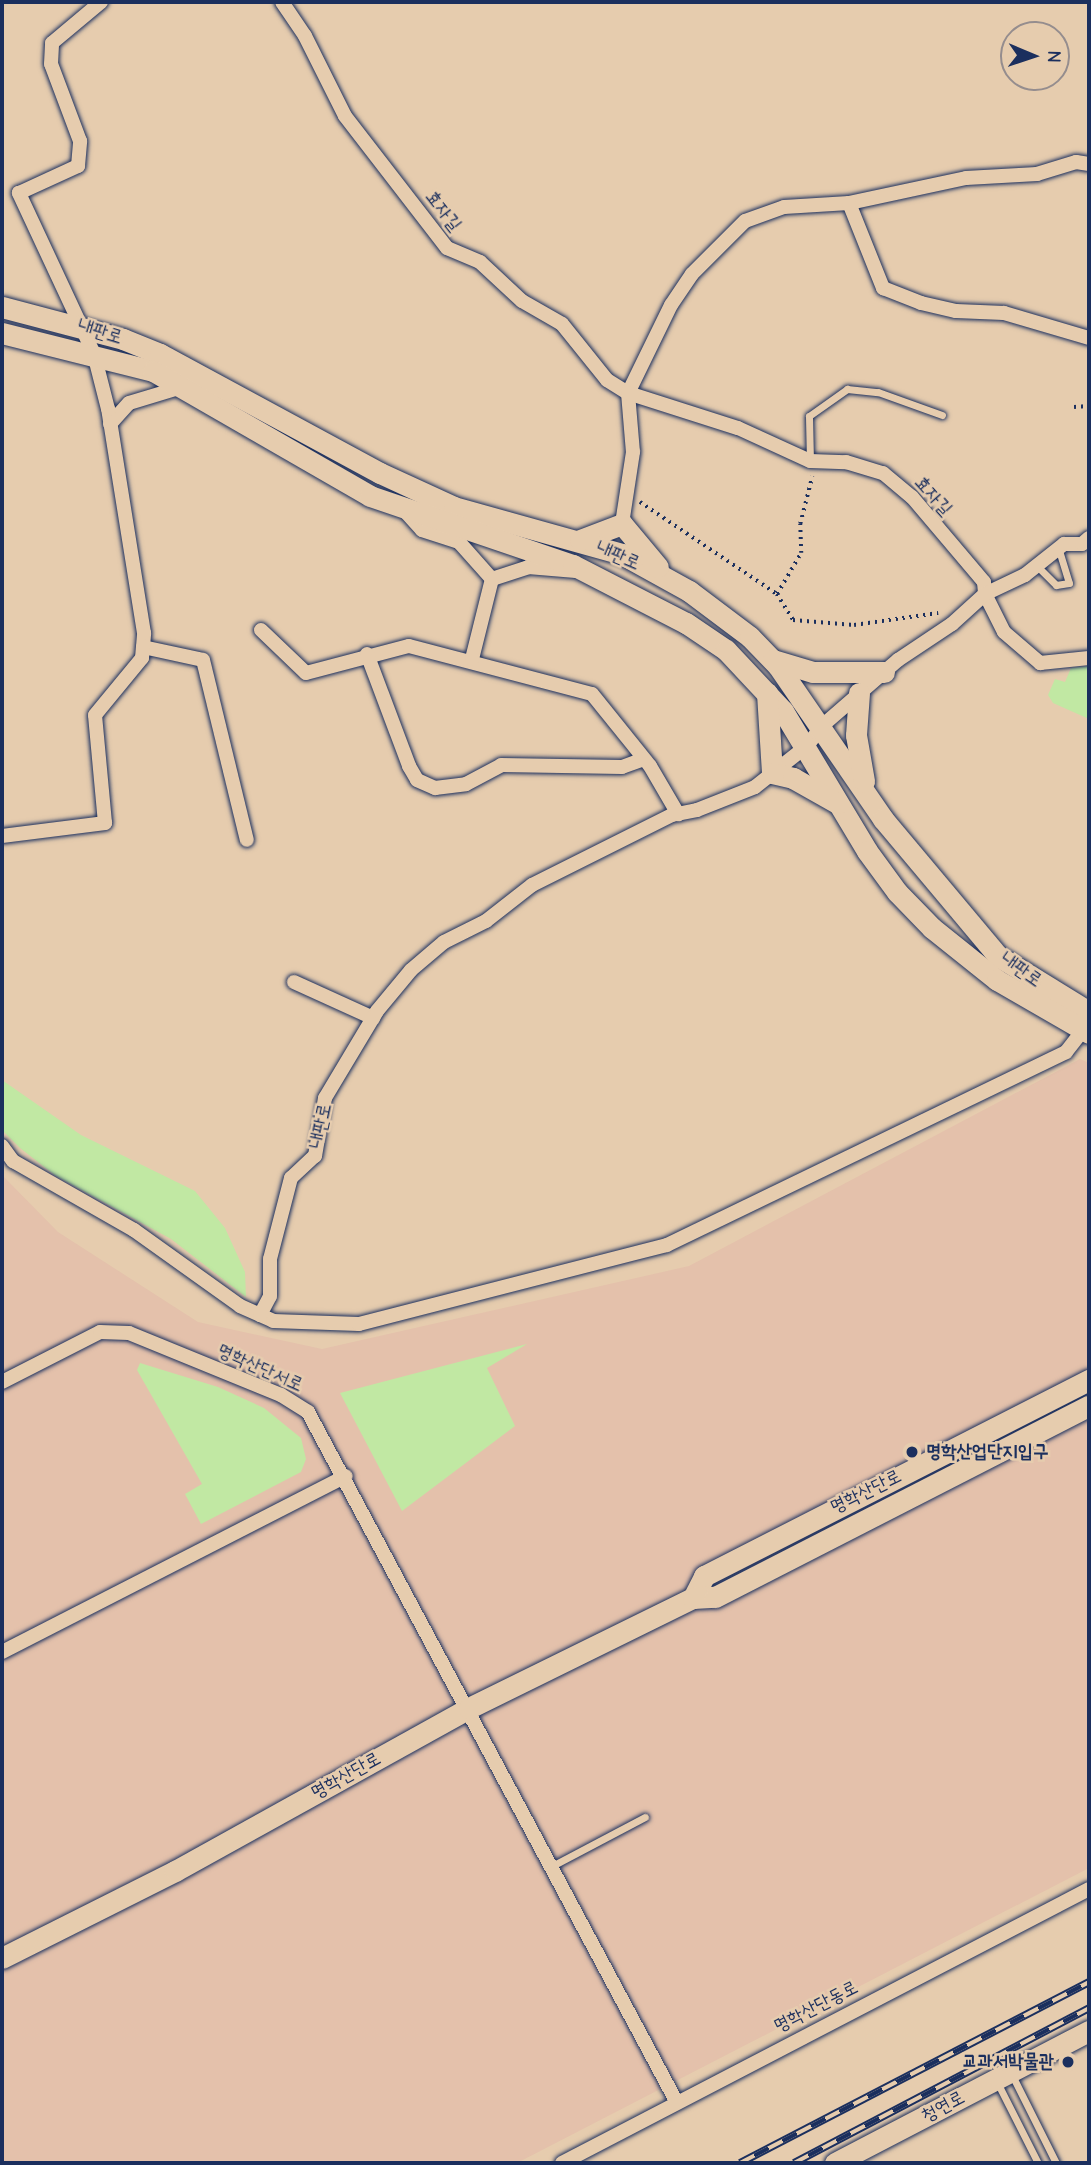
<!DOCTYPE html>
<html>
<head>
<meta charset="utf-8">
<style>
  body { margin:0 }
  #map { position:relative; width:1091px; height:2165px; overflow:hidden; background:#e6ccae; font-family:"Comic Neue","Poor Story",sans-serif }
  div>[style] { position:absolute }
  .built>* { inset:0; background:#e4c1ab }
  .green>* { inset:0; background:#c1e8a3 }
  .path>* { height:3.5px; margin-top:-1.75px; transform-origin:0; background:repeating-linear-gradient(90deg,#1b2f5e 0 2px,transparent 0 7px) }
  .roads { filter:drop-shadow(0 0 2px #1b2f5e) drop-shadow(0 0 2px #1b2f5e) }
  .lane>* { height:7px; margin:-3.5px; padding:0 3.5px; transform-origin:3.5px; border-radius:3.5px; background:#e6ccae }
  .street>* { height:14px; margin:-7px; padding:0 7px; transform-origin:7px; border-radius:7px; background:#e6ccae }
  .secondary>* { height:21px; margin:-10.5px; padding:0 10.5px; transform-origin:10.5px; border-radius:10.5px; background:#e6ccae }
  .rail>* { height:8px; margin-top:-4px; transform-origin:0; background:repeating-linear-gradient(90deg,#e6ccae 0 16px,#1b2f5e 0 32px); box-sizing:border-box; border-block:2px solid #1b2f5e }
  .dots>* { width:19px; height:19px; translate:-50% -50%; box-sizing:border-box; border:4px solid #e6ccae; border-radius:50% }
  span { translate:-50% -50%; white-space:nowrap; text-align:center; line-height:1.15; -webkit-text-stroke:5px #e6ccae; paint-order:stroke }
  .street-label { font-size:19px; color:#1b2f5e }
  .poi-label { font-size:19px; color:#1b2f5e; font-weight:700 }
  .left { translate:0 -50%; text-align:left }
  .right { translate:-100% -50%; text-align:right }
  .frame { position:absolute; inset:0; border:4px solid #1b2f5e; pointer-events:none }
  .north { position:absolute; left:1000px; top:21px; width:70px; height:70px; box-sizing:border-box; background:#e6ccae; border:2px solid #958d8e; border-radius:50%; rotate:92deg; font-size:19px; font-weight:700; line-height:28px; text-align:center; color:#1b2f5e }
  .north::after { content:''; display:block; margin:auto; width:24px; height:32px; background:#1b2f5e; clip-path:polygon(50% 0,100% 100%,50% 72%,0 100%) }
</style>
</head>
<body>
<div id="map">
  <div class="built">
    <div style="clip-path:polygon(1080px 1059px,1089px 1063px,1089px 1868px,517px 2163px,2px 2163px,2px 1175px,58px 1232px,198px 1322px,322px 1349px,689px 1266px)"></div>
  </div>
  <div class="green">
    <div style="clip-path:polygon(1089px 666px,1089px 719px,1053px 703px,1048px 695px,1055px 679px,1065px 682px,1071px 668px)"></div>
    <div style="clip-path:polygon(2px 1080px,81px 1135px,195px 1191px,225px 1228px,245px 1272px,246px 1297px,171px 1239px,56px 1176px,20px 1148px,2px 1130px)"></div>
    <div style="clip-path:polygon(527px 1344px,487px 1368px,515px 1426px,402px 1511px,340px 1393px)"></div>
    <div style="clip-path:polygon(140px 1363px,218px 1387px,264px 1408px,301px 1438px,306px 1459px,301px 1472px,201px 1524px,185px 1494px,202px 1484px,137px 1370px)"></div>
  </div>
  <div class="path">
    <div style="left:1074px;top:407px;width:15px;rotate:-4deg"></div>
    <div style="left:640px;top:502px;width:165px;rotate:33.9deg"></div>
    <div style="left:777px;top:594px;width:31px;rotate:58deg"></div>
    <div style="left:793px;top:620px;width:61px;rotate:4.7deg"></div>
    <div style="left:854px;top:625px;width:85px;rotate:-8.1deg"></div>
    <div style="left:777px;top:594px;width:48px;rotate:-59.7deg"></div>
    <div style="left:801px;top:553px;width:29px;rotate:-92deg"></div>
    <div style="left:800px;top:524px;width:49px;rotate:-75.7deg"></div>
  </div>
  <div class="roads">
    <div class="lane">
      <div style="left:810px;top:461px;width:45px;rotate:-91.3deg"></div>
      <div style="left:809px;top:416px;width:47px;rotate:-35.4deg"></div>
      <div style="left:847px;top:389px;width:31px;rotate:6deg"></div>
      <div style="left:878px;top:392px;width:68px;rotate:19.8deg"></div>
      <div style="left:1037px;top:566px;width:27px;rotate:45deg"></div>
      <div style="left:1056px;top:585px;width:13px;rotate:-9deg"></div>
      <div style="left:1069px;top:583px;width:34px;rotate:-107deg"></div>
      <div style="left:552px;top:1866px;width:105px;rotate:-27.8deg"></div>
      <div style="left:1011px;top:2073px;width:101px;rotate:63.4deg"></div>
      <div style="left:996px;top:2080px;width:93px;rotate:63.2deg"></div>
    </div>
    <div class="street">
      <div style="left:282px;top:2px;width:41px;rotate:55.9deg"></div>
      <div style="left:305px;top:36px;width:89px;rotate:63.4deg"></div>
      <div style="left:345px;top:116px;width:167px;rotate:52.3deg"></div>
      <div style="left:447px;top:248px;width:36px;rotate:23deg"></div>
      <div style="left:480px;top:262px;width:57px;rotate:42.9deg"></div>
      <div style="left:522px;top:301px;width:46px;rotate:29.9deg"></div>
      <div style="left:562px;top:324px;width:72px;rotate:51.2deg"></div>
      <div style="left:607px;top:380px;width:25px;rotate:32deg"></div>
      <div style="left:628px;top:393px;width:59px;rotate:85.2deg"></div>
      <div style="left:633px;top:452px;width:73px;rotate:98.7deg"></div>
      <div style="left:1089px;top:164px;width:13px;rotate:-171deg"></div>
      <div style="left:1076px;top:162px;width:41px;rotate:162.9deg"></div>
      <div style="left:1037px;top:174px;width:71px;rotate:176.8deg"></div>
      <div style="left:966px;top:178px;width:120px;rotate:167.9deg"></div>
      <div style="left:849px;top:203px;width:65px;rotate:176.5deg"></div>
      <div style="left:784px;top:207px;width:41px;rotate:160.3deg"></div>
      <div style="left:745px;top:221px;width:75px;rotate:135deg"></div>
      <div style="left:692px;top:274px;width:37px;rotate:124deg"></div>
      <div style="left:671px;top:305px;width:98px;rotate:116deg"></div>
      <div style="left:628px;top:393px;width:115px;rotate:17.7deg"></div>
      <div style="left:738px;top:428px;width:79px;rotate:24.6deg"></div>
      <div style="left:810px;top:461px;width:36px;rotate:2deg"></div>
      <div style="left:846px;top:462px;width:39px;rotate:17deg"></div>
      <div style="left:883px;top:473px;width:38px;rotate:40deg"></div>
      <div style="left:912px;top:497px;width:111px;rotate:49.7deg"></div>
      <div style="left:984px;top:582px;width:12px;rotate:85deg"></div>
      <div style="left:985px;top:594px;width:42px;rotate:63.4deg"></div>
      <div style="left:1004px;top:632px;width:48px;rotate:40.7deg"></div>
      <div style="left:1040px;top:663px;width:49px;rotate:-5.8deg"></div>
      <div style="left:849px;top:203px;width:92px;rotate:68.2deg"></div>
      <div style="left:883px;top:288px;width:41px;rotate:21.5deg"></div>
      <div style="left:921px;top:303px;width:36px;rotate:13deg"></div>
      <div style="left:956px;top:311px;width:48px;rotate:2.4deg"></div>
      <div style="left:1004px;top:313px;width:89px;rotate:16.4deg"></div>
      <div style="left:110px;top:424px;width:28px;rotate:-48deg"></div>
      <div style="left:129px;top:403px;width:55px;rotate:-16.8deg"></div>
      <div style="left:404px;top:510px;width:27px;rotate:48deg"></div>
      <div style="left:422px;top:530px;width:39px;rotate:18deg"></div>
      <div style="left:459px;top:542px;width:50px;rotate:48.3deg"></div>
      <div style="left:261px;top:630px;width:62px;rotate:43.7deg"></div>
      <div style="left:306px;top:673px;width:106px;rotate:-14.7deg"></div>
      <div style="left:409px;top:646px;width:189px;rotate:14.7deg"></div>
      <div style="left:592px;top:694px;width:92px;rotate:51.1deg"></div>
      <div style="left:650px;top:766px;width:56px;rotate:59.7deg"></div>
      <div style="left:143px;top:647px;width:61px;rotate:12.2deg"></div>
      <div style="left:203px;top:660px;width:185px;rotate:76.3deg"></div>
      <div style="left:367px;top:654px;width:120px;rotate:69.4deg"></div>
      <div style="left:409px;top:766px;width:16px;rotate:60deg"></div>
      <div style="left:417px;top:780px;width:20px;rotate:24deg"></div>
      <div style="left:435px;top:788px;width:31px;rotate:-7deg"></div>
      <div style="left:466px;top:784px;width:40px;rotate:-28deg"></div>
      <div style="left:501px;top:765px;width:121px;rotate:0.9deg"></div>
      <div style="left:622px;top:767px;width:23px;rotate:-20deg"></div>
      <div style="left:472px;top:659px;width:82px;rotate:-76deg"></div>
      <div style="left:492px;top:579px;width:38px;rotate:-18deg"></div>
      <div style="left:528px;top:567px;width:48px;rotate:4.8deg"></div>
      <div style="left:2px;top:836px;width:104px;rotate:-7.2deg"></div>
      <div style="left:105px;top:823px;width:108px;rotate:-95.3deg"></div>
      <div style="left:95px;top:715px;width:74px;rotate:-50.5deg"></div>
      <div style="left:142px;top:658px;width:25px;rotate:-85deg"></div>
      <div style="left:144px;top:633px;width:227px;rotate:-99.1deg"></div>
      <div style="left:108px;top:409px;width:57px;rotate:-104.3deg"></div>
      <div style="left:94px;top:354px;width:178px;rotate:-115deg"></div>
      <div style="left:19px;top:193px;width:65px;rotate:-24.6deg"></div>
      <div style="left:78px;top:166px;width:25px;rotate:-85deg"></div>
      <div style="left:80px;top:141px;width:82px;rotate:-110.6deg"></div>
      <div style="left:51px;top:64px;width:21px;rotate:-87deg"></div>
      <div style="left:52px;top:43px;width:64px;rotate:-39.9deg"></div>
      <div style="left:294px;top:982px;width:87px;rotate:24.5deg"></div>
      <div style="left:2px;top:1146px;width:19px;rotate:54deg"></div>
      <div style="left:13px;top:1161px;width:139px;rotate:29.7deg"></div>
      <div style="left:134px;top:1230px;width:130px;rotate:35.6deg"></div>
      <div style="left:240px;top:1306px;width:36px;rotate:24deg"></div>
      <div style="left:273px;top:1321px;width:86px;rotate:2deg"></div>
      <div style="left:359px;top:1324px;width:318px;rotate:-14.4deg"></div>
      <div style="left:667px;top:1245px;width:443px;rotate:-25.8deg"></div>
      <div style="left:1066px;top:1052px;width:28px;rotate:-52deg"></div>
      <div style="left:260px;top:1315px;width:21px;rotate:-62deg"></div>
      <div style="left:270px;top:1296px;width:37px;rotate:-90deg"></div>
      <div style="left:270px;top:1259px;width:84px;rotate:-75.5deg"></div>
      <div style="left:291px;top:1178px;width:33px;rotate:-43deg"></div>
      <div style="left:315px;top:1156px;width:59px;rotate:-80.2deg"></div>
      <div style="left:325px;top:1098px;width:101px;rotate:-59.1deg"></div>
      <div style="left:377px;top:1011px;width:53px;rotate:-50.3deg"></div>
      <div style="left:411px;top:970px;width:43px;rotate:-40.3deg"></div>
      <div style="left:444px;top:942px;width:47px;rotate:-26.6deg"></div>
      <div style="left:486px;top:921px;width:58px;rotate:-38deg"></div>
      <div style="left:532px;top:885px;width:157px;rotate:-26.6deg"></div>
      <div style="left:672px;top:815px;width:25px;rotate:-11deg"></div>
      <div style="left:697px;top:810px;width:62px;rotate:-21.6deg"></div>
      <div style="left:755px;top:787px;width:66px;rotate:-38.3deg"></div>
      <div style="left:807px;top:746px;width:25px;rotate:-53deg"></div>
      <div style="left:822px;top:726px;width:101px;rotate:-41deg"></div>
      <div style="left:898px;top:660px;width:65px;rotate:-33.7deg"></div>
      <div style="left:952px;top:624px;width:45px;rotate:-42.3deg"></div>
      <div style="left:985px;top:594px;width:44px;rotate:-25.4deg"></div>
      <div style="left:1025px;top:575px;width:50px;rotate:-38.5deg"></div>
      <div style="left:1064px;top:544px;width:18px"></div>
      <div style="left:1082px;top:544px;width:9px;rotate:-41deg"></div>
      <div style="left:2px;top:1382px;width:110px;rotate:-27deg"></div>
      <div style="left:100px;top:1332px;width:29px;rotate:2deg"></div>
      <div style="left:129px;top:1333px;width:164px;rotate:22.2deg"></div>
      <div style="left:281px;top:1395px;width:32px;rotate:32deg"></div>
      <div style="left:308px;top:1412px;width:781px;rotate:61.89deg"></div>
      <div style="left:2px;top:1652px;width:386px;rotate:-27.1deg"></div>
      <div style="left:562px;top:2163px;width:594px;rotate:-27.47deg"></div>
    </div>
    <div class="secondary">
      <div style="left:2px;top:307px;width:125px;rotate:14.8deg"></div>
      <div style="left:123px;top:339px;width:40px;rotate:22deg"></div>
      <div style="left:160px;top:354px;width:250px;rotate:28.4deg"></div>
      <div style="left:380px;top:473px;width:81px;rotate:24.7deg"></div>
      <div style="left:454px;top:507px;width:174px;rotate:15.6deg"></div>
      <div style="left:622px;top:554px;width:77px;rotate:28.9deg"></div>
      <div style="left:689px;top:591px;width:76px;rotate:37deg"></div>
      <div style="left:750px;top:637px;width:40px;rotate:46deg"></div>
      <div style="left:778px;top:666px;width:186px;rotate:55.5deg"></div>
      <div style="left:883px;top:819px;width:179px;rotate:50deg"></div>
      <div style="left:998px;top:956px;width:107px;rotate:31.6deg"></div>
      <div style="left:2px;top:333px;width:156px;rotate:14.1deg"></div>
      <div style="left:153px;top:371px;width:250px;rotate:29.9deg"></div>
      <div style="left:370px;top:496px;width:214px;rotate:18.8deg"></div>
      <div style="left:573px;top:565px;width:127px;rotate:27.2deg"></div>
      <div style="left:686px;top:623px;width:48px;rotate:34deg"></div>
      <div style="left:726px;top:650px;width:83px;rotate:46.9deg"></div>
      <div style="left:783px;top:711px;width:163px;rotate:59deg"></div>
      <div style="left:867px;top:851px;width:51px;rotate:53.8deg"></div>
      <div style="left:897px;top:892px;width:50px;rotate:45.8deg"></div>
      <div style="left:932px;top:928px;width:83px;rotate:38.7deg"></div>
      <div style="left:997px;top:980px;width:106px;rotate:29.9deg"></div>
      <div style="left:580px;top:540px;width:45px;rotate:-20.9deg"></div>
      <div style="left:622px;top:524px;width:56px;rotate:50.1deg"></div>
      <div style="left:773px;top:660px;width:42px;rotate:16.7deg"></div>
      <div style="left:813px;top:672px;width:71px"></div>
      <div style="left:767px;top:693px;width:80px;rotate:86.4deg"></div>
      <div style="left:772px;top:773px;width:22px;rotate:13deg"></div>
      <div style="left:793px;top:778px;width:51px;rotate:29.6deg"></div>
      <div style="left:859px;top:693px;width:42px;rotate:94.1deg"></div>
      <div style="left:856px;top:735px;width:47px;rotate:80.1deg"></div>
      <div style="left:693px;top:1598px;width:25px;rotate:-63deg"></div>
      <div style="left:704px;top:1576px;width:432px;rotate:-27deg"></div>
      <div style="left:2px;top:1958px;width:194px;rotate:-26.7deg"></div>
      <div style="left:175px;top:1871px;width:336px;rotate:-29deg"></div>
      <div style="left:469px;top:1708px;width:250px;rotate:-26.2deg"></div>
      <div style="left:693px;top:1598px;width:22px;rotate:-3deg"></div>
      <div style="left:715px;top:1597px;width:420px;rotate:-27.1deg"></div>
      <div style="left:835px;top:2163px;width:286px;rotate:-27.5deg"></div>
    </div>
  </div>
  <div class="rail">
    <div style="left:740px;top:2163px;width:393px;rotate:-27.4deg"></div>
    <div style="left:794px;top:2163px;width:333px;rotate:-27.7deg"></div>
  </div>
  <div class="dots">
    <div style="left:912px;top:1452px;background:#1b2f5e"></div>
    <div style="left:1068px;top:2062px;background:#1b2f5e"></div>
  </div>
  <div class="street-label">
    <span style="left:443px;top:211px;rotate:52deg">효자길</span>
    <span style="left:100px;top:332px;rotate:17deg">내판로</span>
    <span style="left:933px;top:496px;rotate:48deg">효자길</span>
    <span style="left:618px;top:556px;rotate:23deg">내판로</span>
    <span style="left:1021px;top:970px;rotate:35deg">내판로</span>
    <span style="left:321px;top:1126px;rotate:-78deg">내판로</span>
    <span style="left:260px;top:1368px;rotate:24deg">명학산단서로</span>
    <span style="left:866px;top:1492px;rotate:-26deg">명학산단로</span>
    <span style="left:346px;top:1776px;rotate:-29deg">명학산단로</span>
    <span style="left:816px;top:2007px;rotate:-27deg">명학산단동로</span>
    <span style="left:943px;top:2107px;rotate:-28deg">청연로</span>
  </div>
  <div class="poi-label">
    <span class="left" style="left:926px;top:1452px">명학산업단지입구</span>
    <span class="right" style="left:1054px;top:2062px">교과서박물관</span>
  </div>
  <div class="frame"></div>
  <div class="north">N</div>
</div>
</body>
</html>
